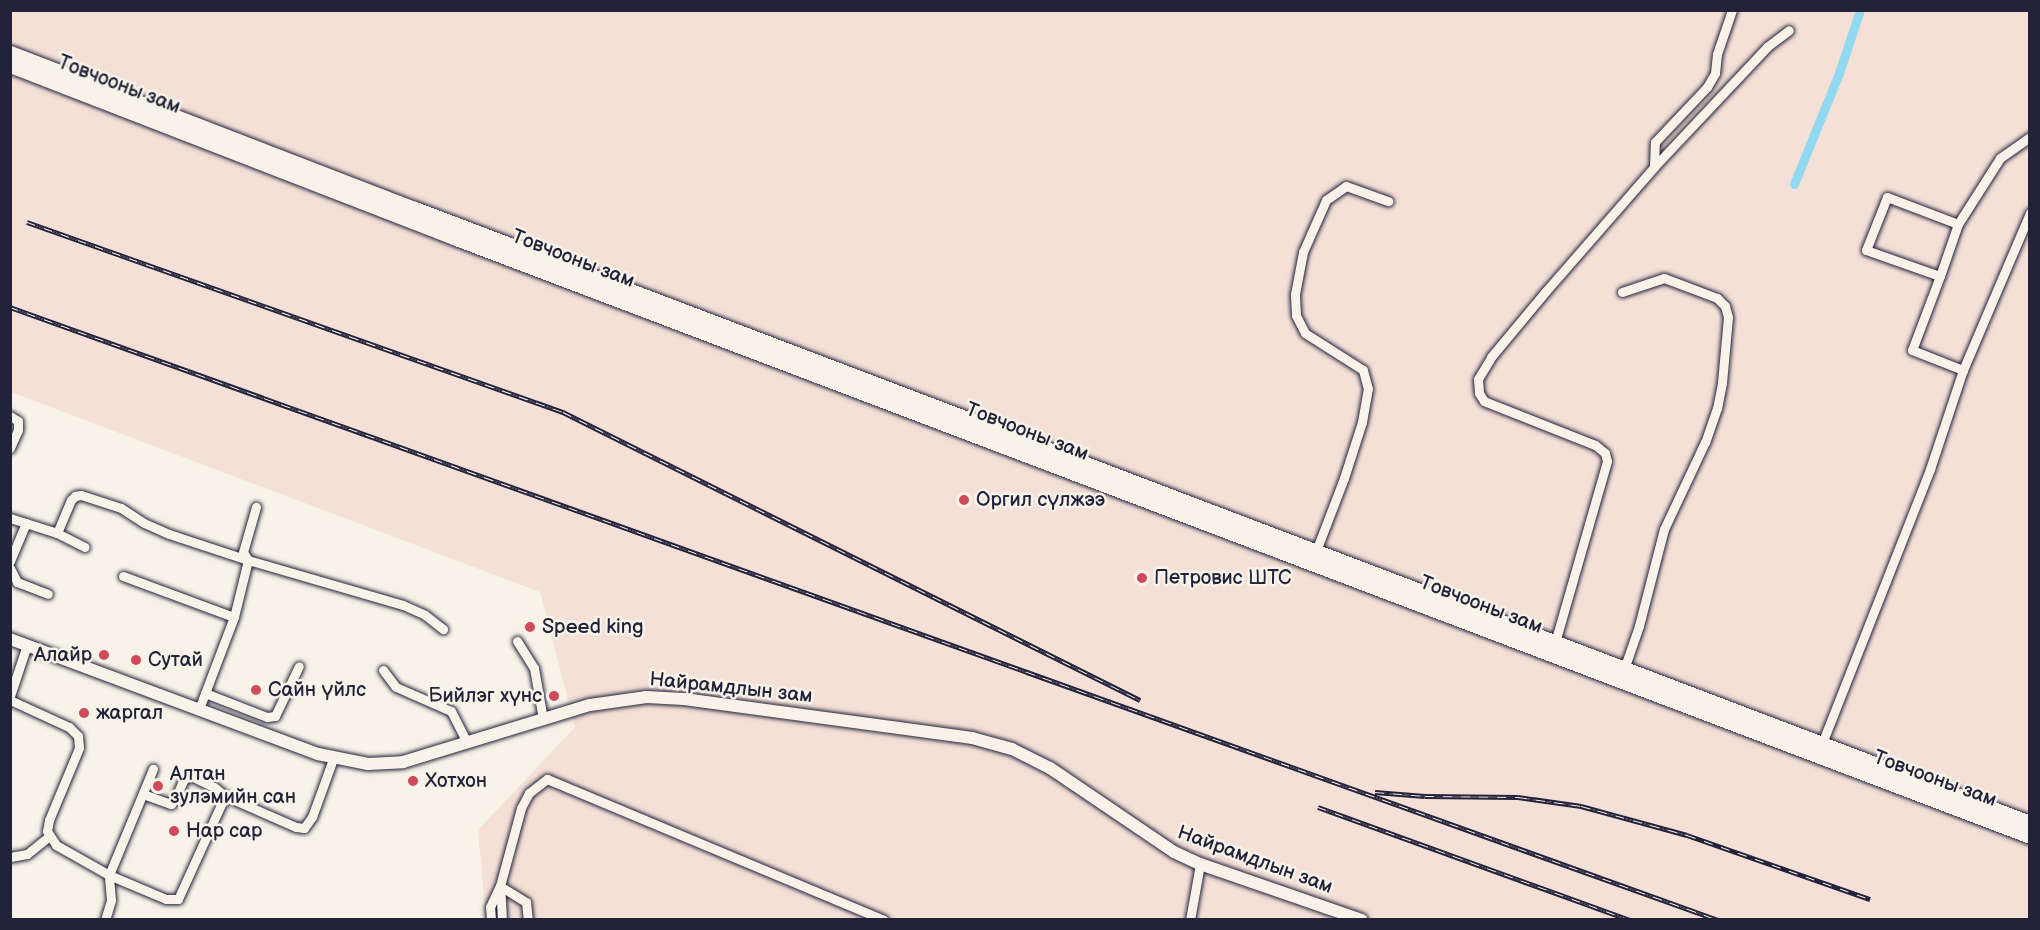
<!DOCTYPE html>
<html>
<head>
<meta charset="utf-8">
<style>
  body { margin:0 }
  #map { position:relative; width:2040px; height:930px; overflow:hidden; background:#f7f3e8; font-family:"Balsamiq Sans",sans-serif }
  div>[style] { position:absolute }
  .built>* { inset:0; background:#f5e0d7 }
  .canal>* { height:9px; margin:-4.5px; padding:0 4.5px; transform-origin:4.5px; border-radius:4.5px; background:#90d9f1 }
  .roads { filter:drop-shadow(0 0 2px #22223b) drop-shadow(0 0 2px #22223b) }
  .minor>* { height:9px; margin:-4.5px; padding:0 4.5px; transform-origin:4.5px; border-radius:4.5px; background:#f7f3e8 }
  .secondary>* { height:12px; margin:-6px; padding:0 6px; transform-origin:6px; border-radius:6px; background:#f7f3e8 }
  .trunk>* { height:15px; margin:-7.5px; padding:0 7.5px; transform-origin:7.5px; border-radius:7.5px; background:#f7f3e8 }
  .rail>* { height:5px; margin-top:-2.5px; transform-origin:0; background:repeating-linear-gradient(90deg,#f7f3e8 0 9px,#22223b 0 18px); box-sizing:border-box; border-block:2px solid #22223b }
  .dots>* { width:16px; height:16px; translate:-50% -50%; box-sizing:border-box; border:3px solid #f7f3e8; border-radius:50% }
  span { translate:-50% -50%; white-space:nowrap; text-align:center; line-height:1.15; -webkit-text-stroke:5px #f7f3e8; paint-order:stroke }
  .street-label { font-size:20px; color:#22223b }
  .poi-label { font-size:20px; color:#22223b }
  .left { translate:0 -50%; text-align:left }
  .right { translate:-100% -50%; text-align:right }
  .frame { position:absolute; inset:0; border:12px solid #22223b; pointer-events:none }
</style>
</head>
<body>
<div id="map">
  <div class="built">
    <div style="clip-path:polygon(10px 11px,2029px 11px,2029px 919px,486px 919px,478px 830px,575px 727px,540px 592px,11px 392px)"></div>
  </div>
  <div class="canal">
    <div style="left:1794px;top:184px;width:120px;rotate:-67.9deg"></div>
    <div style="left:1839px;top:73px;width:66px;rotate:-71.6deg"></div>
  </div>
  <div class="roads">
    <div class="minor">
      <div style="left:1654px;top:167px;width:25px;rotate:-88deg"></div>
      <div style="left:1655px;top:142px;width:76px;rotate:-46.6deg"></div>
      <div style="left:1707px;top:87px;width:16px;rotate:-60deg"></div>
      <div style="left:1715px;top:73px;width:19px;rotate:-84deg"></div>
      <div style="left:1717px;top:54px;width:46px;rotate:-71.2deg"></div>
      <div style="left:1958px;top:224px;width:78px;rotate:-57.5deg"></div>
      <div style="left:2000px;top:158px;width:37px;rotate:-35deg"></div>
      <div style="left:1940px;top:276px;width:55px;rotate:-70.9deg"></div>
      <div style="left:1958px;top:224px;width:76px;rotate:-159.2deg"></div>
      <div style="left:1887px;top:197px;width:57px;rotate:111.6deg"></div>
      <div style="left:1866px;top:250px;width:78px;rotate:19.4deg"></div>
      <div style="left:1940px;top:276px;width:79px;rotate:110.7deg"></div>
      <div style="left:1912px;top:350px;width:55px;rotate:21.4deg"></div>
      <div style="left:1622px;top:292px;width:44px;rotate:-18.4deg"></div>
      <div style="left:1664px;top:278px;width:57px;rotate:20.7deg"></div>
      <div style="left:1717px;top:298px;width:11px;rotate:45deg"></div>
      <div style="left:1725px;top:306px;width:11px;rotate:75deg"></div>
      <div style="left:1728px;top:317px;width:66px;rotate:95.2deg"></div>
      <div style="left:1722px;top:383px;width:25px;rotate:101deg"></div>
      <div style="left:1717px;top:408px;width:36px;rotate:109deg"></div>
      <div style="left:1705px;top:442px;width:96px;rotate:115.2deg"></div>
      <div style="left:1664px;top:529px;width:100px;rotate:104.5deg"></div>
      <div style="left:1639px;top:626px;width:46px;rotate:109.2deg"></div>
      <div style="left:10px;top:416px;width:9px;rotate:32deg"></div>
      <div style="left:18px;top:421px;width:9px;rotate:90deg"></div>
      <div style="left:18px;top:430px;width:20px;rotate:114deg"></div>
      <div style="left:10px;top:518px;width:49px;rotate:17.7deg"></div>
      <div style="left:57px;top:533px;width:31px;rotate:27deg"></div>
      <div style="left:57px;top:533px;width:36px;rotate:-67deg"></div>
      <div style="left:71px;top:500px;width:6px;rotate:-45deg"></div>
      <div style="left:75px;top:496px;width:6px;rotate:-9deg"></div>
      <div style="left:81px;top:495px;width:42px;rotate:18deg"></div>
      <div style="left:121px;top:508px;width:27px;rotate:33deg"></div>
      <div style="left:144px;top:523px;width:27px;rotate:24deg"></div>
      <div style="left:169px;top:534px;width:83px;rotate:18.2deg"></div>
      <div style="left:1316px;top:551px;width:78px;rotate:-69deg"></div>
      <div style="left:1344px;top:478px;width:59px;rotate:-72.2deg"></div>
      <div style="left:1362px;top:422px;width:34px;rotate:-80deg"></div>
      <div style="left:1368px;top:389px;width:20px;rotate:-105deg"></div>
      <div style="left:1363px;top:370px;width:69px;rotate:-147.5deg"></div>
      <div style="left:1305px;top:333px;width:20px;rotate:-117deg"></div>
      <div style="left:1296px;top:315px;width:21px;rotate:-93deg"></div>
      <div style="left:1295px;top:294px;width:43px;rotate:-79.2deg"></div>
      <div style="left:1303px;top:252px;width:57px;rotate:-66.1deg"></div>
      <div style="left:1326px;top:200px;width:24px;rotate:-35deg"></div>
      <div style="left:1346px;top:186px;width:45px;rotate:19.7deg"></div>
      <div style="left:248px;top:560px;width:9px;rotate:-122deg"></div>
      <div style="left:243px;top:552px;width:47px;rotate:-73.9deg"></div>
      <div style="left:10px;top:561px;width:41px;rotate:-67.2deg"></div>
      <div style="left:10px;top:568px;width:16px;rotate:63deg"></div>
      <div style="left:17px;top:582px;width:33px;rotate:21deg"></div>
      <div style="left:123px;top:576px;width:118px;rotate:20.3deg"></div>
      <div style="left:517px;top:641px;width:32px;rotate:58deg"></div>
      <div style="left:534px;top:668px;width:52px;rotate:80deg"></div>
      <div style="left:1554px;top:646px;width:192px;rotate:-74deg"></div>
      <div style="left:1607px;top:461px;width:8px;rotate:-104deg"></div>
      <div style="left:1605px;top:453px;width:13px;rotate:-141deg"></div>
      <div style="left:1595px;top:445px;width:119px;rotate:-158.4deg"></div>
      <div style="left:1484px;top:401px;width:9px;rotate:-122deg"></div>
      <div style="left:1479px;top:393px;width:14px;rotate:-94deg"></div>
      <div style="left:1478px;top:379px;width:26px;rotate:-59deg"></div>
      <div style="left:1491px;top:357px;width:86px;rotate:-50.2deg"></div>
      <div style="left:1546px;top:291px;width:164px;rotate:-48.9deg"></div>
      <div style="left:1654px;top:167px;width:166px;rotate:-46.7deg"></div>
      <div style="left:1768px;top:46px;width:26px;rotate:-37deg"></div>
      <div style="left:383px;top:670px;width:21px;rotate:53deg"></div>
      <div style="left:396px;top:687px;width:60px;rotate:23.6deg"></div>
      <div style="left:451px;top:711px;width:35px;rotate:63deg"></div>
      <div style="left:205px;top:693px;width:66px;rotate:21.2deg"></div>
      <div style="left:267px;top:717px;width:8px;rotate:-7deg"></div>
      <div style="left:275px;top:716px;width:55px;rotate:-64.4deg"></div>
      <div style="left:10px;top:696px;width:54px;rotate:-71.6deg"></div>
      <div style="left:10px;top:700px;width:65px;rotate:24.6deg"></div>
      <div style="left:69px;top:727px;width:13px;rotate:45deg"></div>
      <div style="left:78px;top:736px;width:12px;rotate:85deg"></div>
      <div style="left:79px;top:748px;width:78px;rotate:112.6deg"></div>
      <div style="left:49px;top:820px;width:11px;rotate:100deg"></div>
      <div style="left:47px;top:831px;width:17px;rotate:57deg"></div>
      <div style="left:56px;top:845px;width:61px;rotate:29.5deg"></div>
      <div style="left:109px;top:875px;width:62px;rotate:22.8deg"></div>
      <div style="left:166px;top:899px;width:12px"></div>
      <div style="left:178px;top:899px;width:113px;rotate:-65.5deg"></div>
      <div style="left:199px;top:709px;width:98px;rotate:-69.2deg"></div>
      <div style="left:234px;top:617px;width:59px;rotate:-76.2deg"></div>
      <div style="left:248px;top:560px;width:161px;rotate:16.2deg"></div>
      <div style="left:403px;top:605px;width:24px;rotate:24deg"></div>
      <div style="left:425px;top:615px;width:23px;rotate:38deg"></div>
      <div style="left:1821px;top:746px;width:298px;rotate:-68.5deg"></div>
      <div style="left:1930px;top:469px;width:104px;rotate:-71.6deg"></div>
      <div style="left:1963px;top:370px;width:171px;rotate:-66.9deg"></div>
      <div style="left:143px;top:794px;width:30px;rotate:20deg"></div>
      <div style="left:171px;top:804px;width:6px;rotate:-51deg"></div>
      <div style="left:175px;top:799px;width:22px;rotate:-66deg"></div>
      <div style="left:184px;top:779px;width:8px;rotate:-23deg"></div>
      <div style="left:191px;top:776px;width:25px;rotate:26deg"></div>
      <div style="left:214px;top:787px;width:14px;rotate:39deg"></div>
      <div style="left:225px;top:796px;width:77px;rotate:23.6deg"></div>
      <div style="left:296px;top:827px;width:8px;rotate:7deg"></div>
      <div style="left:304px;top:828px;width:14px;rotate:-54deg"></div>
      <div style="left:312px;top:817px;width:62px;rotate:-70.1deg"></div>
      <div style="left:10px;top:857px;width:17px;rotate:-10deg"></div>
      <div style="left:27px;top:854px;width:28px;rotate:-39deg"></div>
      <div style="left:105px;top:920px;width:21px;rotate:-73deg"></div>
      <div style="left:111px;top:900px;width:25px;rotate:-95deg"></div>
      <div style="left:109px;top:875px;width:115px;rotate:-67.5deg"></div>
      <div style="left:491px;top:920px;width:13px;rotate:-94deg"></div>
      <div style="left:490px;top:907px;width:23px;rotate:-65deg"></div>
      <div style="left:500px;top:886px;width:81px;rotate:-74.9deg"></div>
      <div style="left:521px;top:808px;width:17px;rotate:-62deg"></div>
      <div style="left:529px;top:793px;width:23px;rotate:-38deg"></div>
      <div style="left:547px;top:779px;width:365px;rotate:22.7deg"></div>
      <div style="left:502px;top:920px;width:34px;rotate:-93deg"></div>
      <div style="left:500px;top:886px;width:31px;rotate:32deg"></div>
      <div style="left:526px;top:902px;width:18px;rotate:84deg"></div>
      <div style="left:1190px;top:920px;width:57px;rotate:-79.9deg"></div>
    </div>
    <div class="secondary">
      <div style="left:10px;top:639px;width:329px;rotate:20.5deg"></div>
      <div style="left:318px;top:754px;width:51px;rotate:11.3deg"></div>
      <div style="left:368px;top:764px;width:35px;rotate:-3deg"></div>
      <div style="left:403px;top:762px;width:195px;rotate:-17deg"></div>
      <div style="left:590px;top:705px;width:57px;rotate:-8.1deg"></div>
      <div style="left:646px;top:697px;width:38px;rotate:3deg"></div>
      <div style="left:684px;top:699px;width:291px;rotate:7.7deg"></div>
      <div style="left:972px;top:738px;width:41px;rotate:15.4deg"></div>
      <div style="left:1012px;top:749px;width:42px;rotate:26.6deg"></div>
      <div style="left:1050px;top:768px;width:150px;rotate:34.1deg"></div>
      <div style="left:1174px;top:852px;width:29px;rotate:25deg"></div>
      <div style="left:1200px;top:864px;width:171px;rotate:19.1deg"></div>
    </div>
    <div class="trunk">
      <div style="left:10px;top:53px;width:434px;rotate:21.1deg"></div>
      <div style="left:415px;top:209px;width:1728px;rotate:20.82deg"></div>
      <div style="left:10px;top:65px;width:478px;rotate:21.2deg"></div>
      <div style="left:456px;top:238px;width:1684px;rotate:20.8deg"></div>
    </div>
  </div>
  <div class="rail">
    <div style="left:27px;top:222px;width:569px;rotate:19.52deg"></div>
    <div style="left:563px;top:412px;width:645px;rotate:26.53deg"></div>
    <div style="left:10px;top:307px;width:1815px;rotate:19.74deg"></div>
    <div style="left:1375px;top:792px;width:50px;rotate:4.6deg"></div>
    <div style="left:1425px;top:796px;width:93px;rotate:0.6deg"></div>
    <div style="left:1518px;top:797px;width:64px;rotate:8.1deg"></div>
    <div style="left:1581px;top:806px;width:110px;rotate:15.3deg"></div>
    <div style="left:1687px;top:835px;width:194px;rotate:19.3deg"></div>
    <div style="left:1318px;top:807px;width:332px;rotate:19.9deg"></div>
  </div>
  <div class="dots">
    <div style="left:964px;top:500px;background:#d1495b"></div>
    <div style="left:1142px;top:578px;background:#d1495b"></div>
    <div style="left:530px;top:627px;background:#d1495b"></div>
    <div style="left:104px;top:655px;background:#d1495b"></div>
    <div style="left:136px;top:660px;background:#d1495b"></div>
    <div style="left:256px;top:690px;background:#d1495b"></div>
    <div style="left:554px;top:696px;background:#d1495b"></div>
    <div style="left:84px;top:713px;background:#d1495b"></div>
    <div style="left:413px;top:781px;background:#d1495b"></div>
    <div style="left:158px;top:786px;background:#d1495b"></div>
    <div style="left:174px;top:831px;background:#d1495b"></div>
  </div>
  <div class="street-label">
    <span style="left:119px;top:85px;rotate:21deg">Товчооны зам</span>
    <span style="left:573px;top:259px;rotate:21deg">Товчооны зам</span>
    <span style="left:1027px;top:432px;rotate:21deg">Товчооны зам</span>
    <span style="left:1481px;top:605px;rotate:21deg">Товчооны зам</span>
    <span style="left:731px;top:688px;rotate:6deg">Найрамдлын зам</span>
    <span style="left:1935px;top:779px;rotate:20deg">Товчооны зам</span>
    <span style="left:1255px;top:860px;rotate:20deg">Найрамдлын зам</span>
  </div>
  <div class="poi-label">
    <span class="left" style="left:976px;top:500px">Оргил сүлжээ</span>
    <span class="left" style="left:1154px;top:578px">Петровис ШТС</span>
    <span class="left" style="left:542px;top:627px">Speed king</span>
    <span class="right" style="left:92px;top:655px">Алайр</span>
    <span class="left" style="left:148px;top:660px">Сутай</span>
    <span class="left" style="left:268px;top:690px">Сайн үйлс</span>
    <span class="right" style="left:542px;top:696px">Бийлэг хүнс</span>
    <span class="left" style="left:96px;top:713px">жаргал</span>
    <span class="left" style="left:170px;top:786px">Алтан<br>зулэмийн сан</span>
    <span class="left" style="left:425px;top:781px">Хотхон</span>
    <span class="left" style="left:186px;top:831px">Нар сар</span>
  </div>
  <div class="frame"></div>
</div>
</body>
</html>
